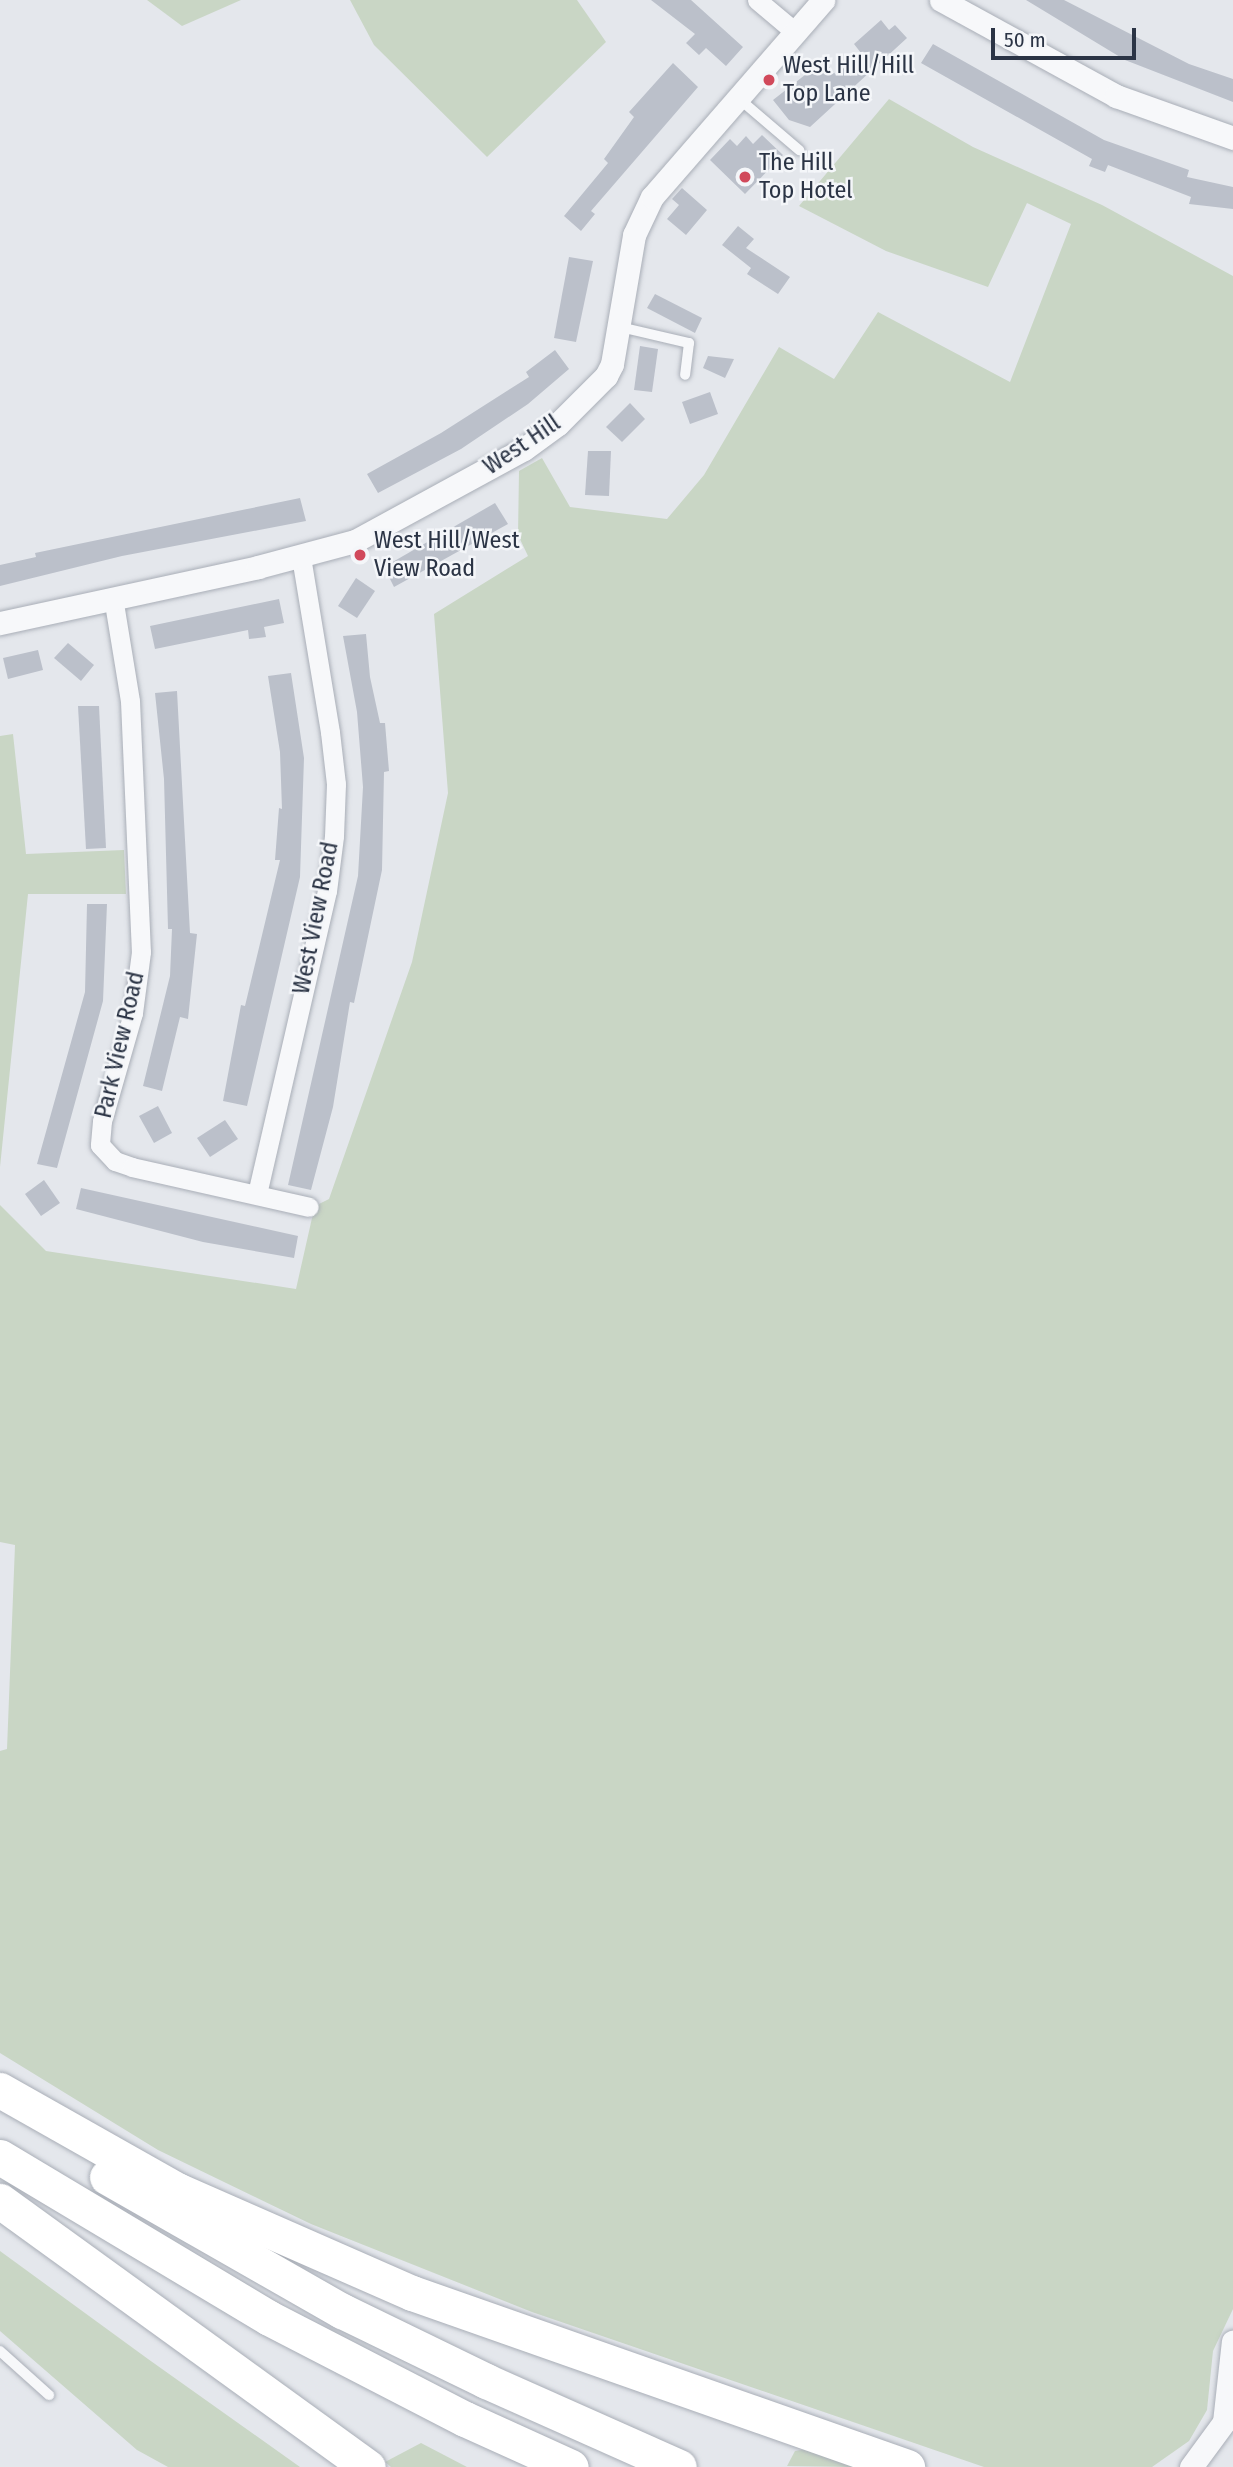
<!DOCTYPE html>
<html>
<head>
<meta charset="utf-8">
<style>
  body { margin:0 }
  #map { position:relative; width:1233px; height:2467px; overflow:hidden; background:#e4e7ec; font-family:"Fira Sans Condensed",sans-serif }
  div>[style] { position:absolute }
  .green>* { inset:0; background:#c9d6c5 }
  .building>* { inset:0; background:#bbc0ca }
  .roads { filter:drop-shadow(0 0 2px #a9aeb7) drop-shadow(0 0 2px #a9aeb7) }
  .service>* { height:10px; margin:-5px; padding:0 5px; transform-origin:5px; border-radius:5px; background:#f7f8fa }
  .minor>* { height:19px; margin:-9.5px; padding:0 9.5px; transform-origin:9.5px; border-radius:9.5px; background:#f7f8fa }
  .tertiary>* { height:23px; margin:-11.5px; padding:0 11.5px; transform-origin:11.5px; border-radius:11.5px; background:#f7f8fa }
  .motorway>* { height:35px; margin:-17.5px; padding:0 17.5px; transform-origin:17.5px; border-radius:17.5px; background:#fff }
  .dots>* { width:19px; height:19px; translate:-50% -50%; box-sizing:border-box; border:4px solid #f4f6f9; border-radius:50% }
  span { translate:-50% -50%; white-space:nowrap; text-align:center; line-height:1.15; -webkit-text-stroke:5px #f4f6f9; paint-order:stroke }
  .poi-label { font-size:24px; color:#2b3445 }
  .left { translate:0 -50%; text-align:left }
  .street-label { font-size:24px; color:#2b3445 }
  .scale { position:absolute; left:991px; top:28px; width:145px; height:32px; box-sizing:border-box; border:4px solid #2b3445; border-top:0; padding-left:9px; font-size:21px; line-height:24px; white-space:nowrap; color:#2b3445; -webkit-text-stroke:5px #f4f6f9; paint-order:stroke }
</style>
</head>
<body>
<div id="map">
  <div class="green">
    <div style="clip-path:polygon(147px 0,241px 0,182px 26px)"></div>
    <div style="clip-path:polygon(350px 0,577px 0,606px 42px,487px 157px,374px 45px)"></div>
    <div style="clip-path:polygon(889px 99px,973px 147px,1102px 205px,1233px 276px,1233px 2309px,1213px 2351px,1207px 2410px,1189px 2441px,1152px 2467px,984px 2467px,532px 2312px,311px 2224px,158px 2150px,0 2053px,0 1751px,7px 1749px,15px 1545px,0 1542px,0 1205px,46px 1251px,296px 1289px,312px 1218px,319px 1204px,329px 1199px,412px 962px,448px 793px,434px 614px,528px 556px,518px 535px,519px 471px,542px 458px,570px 507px,667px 519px,704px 475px,779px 347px,834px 379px,878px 312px,1010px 382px,1071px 224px,1027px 203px,988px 287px,886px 251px,799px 206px)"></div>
    <div style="clip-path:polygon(13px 734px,26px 854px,124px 850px,126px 894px,28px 894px,0 1167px,0 736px)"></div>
    <div style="clip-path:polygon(0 2251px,148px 2359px,300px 2467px,168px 2467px,137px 2450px,0 2331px)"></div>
    <div style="clip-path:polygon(421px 2443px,467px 2467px,391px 2467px,385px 2462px)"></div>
    <div style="clip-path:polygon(807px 2449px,858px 2467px,787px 2466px,795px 2451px)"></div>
  </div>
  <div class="building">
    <div style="clip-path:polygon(651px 0,691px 0,743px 47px,726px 66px,706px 48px,699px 55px,686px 43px,695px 34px)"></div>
    <div style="clip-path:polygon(1026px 0,1064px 0,1189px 64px,1233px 79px,1233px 102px,1125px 60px)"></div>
    <div style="clip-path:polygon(881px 20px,889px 30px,895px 25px,907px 38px,810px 127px,789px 120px,773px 100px,824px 60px,836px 75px,861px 53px,854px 44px)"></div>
    <div style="clip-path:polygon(933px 44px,1104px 140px,1189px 170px,1187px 177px,1233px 187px,1233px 209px,1189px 204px,1191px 197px,1108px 165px,1105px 172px,1089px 166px,1092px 159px,921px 63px)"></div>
    <div style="clip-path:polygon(673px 63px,698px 87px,591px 211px,595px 214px,581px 231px,564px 216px,608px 163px,604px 159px,634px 117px,629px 112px)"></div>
    <div style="clip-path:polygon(762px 135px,783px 155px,745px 194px,710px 160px,730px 139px,737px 146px,746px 136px,753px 144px)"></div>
    <div style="clip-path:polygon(682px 188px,707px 210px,686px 235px,667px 219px,679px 205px,672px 199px)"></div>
    <div style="clip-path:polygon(738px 226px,754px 239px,746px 248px,790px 277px,778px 294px,747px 274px,751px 268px,722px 245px)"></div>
    <div style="clip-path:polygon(569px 257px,593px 261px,576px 342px,554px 338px)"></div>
    <div style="clip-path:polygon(655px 294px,702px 318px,695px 333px,647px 308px)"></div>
    <div style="clip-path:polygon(640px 346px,658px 349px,652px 392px,634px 390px)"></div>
    <div style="clip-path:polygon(555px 350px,569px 369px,528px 404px,461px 449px,378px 493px,367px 474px,441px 433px,529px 377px,526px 372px)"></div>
    <div style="clip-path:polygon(708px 356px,734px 359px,725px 378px,703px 368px)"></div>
    <div style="clip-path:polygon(710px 392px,718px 414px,690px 424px,682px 402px)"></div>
    <div style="clip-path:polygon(630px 403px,645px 419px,622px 442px,606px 427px)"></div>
    <div style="clip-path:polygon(588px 451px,611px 451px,609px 496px,585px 495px)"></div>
    <div style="clip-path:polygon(300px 498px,306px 521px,122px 556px,0 586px,0 565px,36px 557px,35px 553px)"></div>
    <div style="clip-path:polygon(495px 503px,508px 524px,394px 587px,384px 567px)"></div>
    <div style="clip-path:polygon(356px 578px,375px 591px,357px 618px,338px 606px)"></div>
    <div style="clip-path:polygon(279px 599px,284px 623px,264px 627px,266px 637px,249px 639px,248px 630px,155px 649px,150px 626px)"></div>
    <div style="clip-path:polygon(366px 634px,370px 677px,380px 723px,385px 723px,389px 771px,384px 772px,382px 870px,354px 1003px,350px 1002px,333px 1107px,311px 1190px,288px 1185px,358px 876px,363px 787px,357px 712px,343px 636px)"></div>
    <div style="clip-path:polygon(68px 643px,94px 665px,81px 681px,54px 658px)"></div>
    <div style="clip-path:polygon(38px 650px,43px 670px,8px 679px,3px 658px)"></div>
    <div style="clip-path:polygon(291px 673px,304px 758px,300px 877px,247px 1106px,223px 1101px,241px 1005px,245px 1006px,280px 860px,275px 860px,279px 808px,282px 809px,280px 752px,268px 676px)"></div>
    <div style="clip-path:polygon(177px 691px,190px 933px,197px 934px,188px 1019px,180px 1017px,162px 1091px,143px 1086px,170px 976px,172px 929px,168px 929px,164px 779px,155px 693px)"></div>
    <div style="clip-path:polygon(78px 706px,99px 706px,106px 848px,86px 849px)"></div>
    <div style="clip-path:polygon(87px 904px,107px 904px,103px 1001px,57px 1168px,37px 1164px,85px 992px)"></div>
    <div style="clip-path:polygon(158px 1106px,172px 1133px,154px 1143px,139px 1116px)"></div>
    <div style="clip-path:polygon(225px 1120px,238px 1139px,210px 1157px,197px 1138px)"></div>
    <div style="clip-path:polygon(44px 1180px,60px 1203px,41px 1216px,25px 1194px)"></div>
    <div style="clip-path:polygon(81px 1188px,298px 1236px,294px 1258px,203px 1242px,76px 1209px)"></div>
  </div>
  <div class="roads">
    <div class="service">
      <div style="left:737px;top:97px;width:82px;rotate:40.5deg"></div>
      <div style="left:620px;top:327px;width:71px;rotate:13.1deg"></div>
      <div style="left:689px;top:343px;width:32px;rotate:97deg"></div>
      <div style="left:0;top:2351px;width:66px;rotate:41.9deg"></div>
    </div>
    <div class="minor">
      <div style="left:757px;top:0;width:48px;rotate:40deg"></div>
      <div style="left:113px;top:597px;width:105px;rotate:80.7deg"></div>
      <div style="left:130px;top:701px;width:251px;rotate:87.5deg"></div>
      <div style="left:141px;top:952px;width:62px;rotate:97.5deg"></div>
      <div style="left:133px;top:1013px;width:112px;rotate:106deg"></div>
      <div style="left:102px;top:1121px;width:24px;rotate:95deg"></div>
      <div style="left:100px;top:1145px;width:22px;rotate:47deg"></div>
      <div style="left:115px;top:1161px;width:18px;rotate:19deg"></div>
      <div style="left:132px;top:1167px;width:181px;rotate:12.7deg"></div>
      <div style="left:257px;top:1194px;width:311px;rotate:-77deg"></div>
      <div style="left:327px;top:891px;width:55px;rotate:-82.7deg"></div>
      <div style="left:334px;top:836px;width:52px;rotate:-87.8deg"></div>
      <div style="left:336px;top:784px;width:52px;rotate:-96.6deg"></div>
      <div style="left:330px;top:732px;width:177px;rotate:-99.4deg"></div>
    </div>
    <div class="tertiary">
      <div style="left:941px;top:0;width:200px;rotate:28.7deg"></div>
      <div style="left:1116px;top:96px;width:124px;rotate:19.7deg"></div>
      <div style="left:0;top:623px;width:264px;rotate:-12.2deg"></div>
      <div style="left:258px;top:567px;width:100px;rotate:-15deg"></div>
      <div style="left:355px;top:541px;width:192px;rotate:-28.6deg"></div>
      <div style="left:524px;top:449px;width:42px;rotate:-36.3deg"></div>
      <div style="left:558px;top:424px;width:68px;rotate:-45deg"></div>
      <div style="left:606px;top:376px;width:13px;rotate:-63deg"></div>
      <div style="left:612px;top:364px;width:131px;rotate:-80.3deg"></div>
      <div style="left:634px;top:235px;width:42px;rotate:-64.7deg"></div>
      <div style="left:652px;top:197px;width:261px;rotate:-49deg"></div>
      <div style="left:1191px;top:2467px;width:56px;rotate:-53.7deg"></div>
      <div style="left:1224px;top:2422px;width:81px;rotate:-83.7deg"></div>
    </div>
    <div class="motorway">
      <div style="left:0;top:2090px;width:203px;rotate:29.5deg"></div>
      <div style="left:177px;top:2190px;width:257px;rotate:23.7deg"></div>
      <div style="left:412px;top:2293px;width:525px;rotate:19.37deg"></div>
      <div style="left:0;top:2157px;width:313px;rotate:30.9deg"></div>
      <div style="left:269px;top:2318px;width:220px;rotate:27.3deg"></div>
      <div style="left:465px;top:2419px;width:116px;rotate:24.4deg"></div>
      <div style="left:107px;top:2177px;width:271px;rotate:29.7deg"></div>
      <div style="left:342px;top:2311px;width:160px;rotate:25.9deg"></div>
      <div style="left:486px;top:2381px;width:211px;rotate:24deg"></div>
      <div style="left:0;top:2201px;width:454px;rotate:35.9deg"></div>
    </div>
  </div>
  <div class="dots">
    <div style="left:769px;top:80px;background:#d1495b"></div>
    <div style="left:745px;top:177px;background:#d1495b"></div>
    <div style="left:360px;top:555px;background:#d1495b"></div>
  </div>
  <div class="poi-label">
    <span class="left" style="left:783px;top:80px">West Hill/Hill<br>Top Lane</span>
    <span class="left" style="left:759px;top:177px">The Hill<br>Top Hotel</span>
    <span class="left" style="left:374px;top:555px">West Hill/West<br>View Road</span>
  </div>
  <div class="street-label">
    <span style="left:522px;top:445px;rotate:-34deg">West Hill</span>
    <span style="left:316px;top:918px;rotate:-79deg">West View Road</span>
    <span style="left:120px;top:1045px;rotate:-77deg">Park View Road</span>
  </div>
  <div class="scale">50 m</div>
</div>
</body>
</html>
